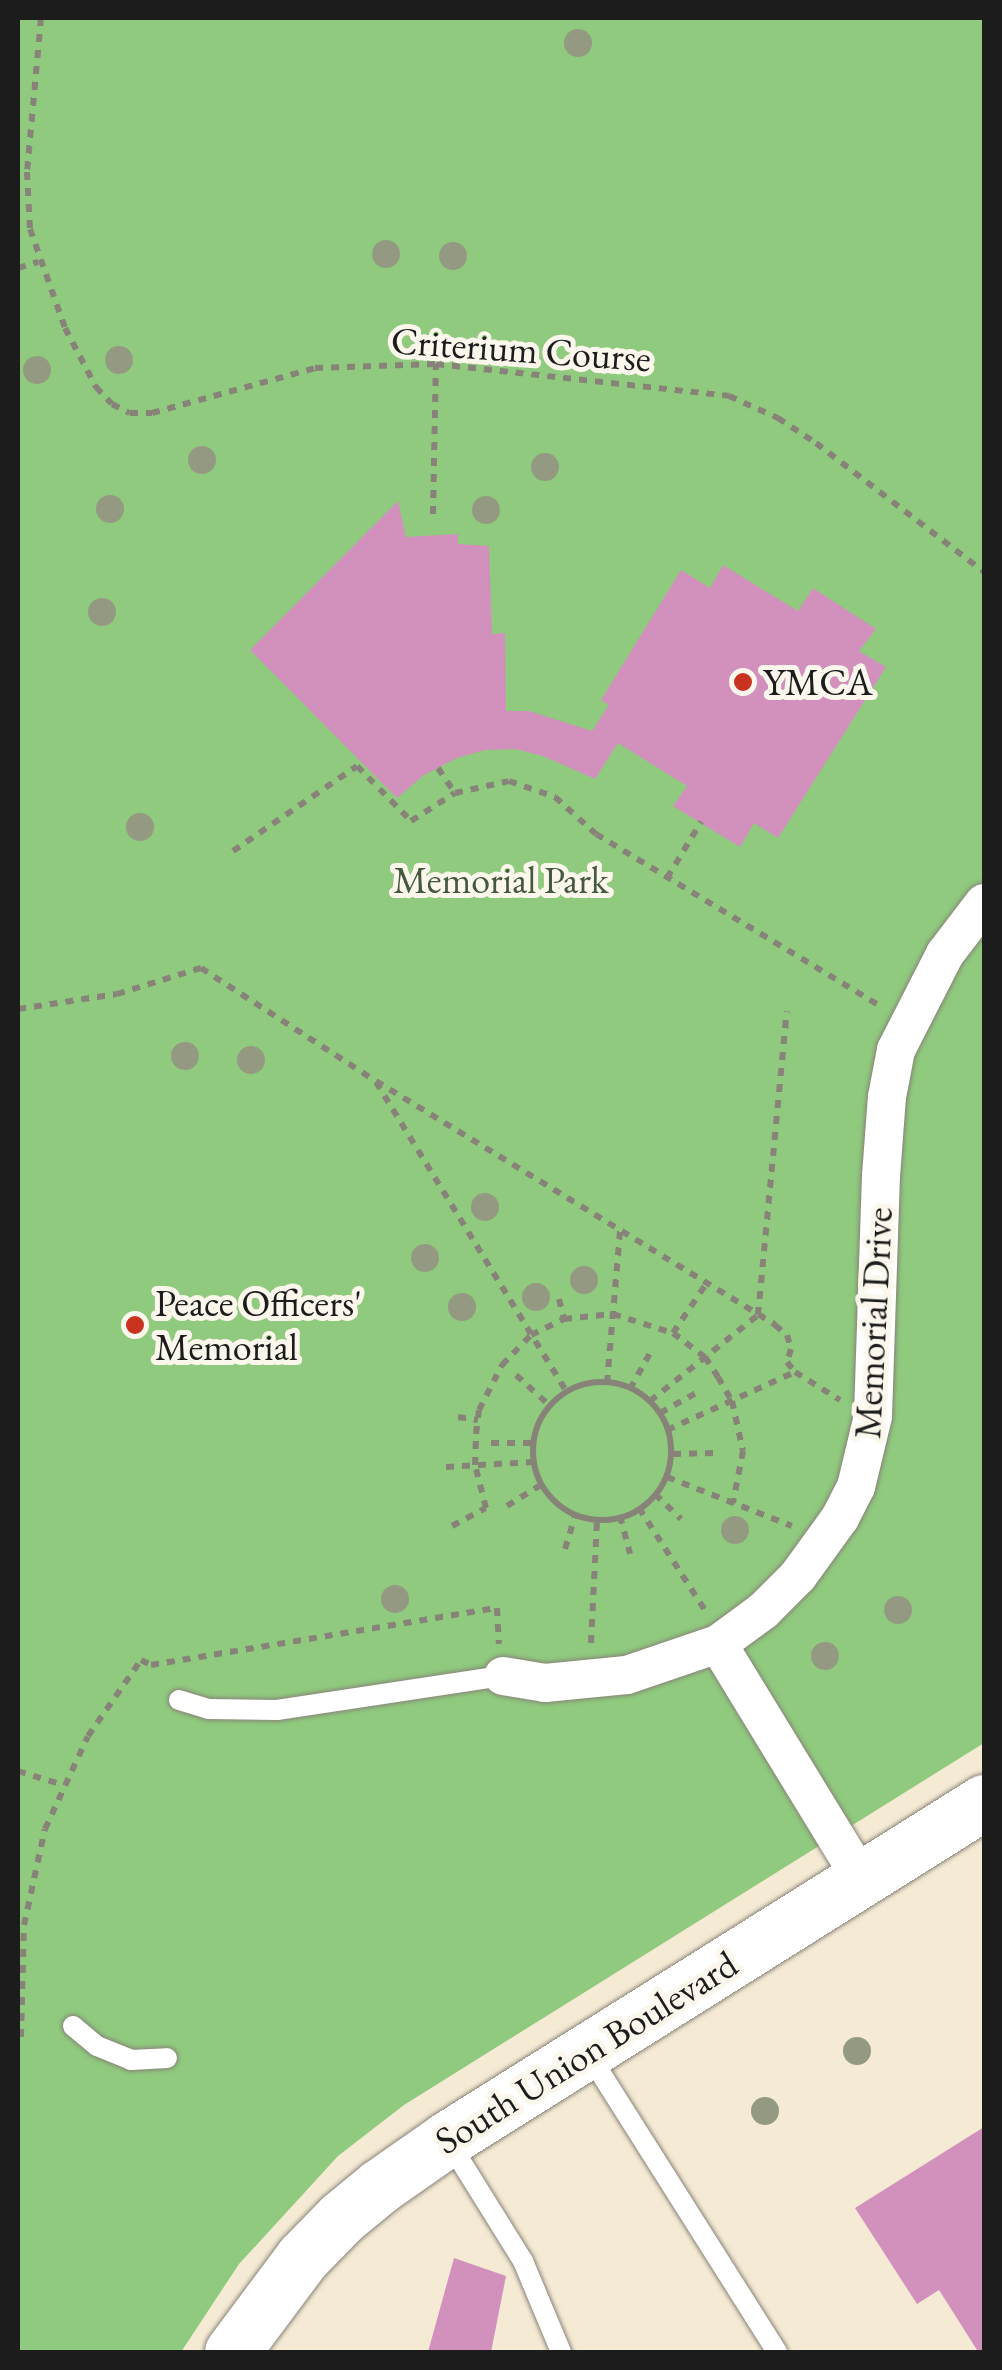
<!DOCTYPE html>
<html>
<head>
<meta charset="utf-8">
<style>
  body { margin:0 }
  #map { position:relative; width:1002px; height:2370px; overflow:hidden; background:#f5ead4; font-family:"EB Garamond",serif }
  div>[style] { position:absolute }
  .green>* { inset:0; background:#8fca7e }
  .building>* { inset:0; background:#d191bc }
  .path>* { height:6px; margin-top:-3px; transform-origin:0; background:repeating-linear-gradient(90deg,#888378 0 8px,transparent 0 16px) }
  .path>.ring { margin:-3px; padding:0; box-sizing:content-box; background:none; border:6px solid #888378; border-radius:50% }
  .roads { filter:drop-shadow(0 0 2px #888378) drop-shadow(0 0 2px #888378) }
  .lane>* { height:20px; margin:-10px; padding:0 10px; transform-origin:10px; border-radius:10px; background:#fff }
  .street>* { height:38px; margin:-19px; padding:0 19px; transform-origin:19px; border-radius:19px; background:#fff }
  .primary>* { height:55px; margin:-27.5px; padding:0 27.5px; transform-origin:27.5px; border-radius:27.5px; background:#fff }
  .trees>* { width:28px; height:28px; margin:-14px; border-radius:50%; background:#949a82 }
  .dots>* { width:28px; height:28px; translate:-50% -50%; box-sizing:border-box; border:5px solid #fbf7ec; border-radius:50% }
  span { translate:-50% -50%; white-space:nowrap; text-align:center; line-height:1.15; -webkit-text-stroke:10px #fbf7ec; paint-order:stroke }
  .street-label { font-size:38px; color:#1c1c1c }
  .poi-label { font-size:38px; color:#1c1c1c }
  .left { translate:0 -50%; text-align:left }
  .park-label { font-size:38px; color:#44593e }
  .frame { position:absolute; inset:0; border:20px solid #1c1c1c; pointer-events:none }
</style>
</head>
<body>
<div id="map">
  <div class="green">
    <div style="clip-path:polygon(18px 18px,984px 18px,984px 1743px,404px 2105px,338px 2156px,239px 2264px,181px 2352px,18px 2352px)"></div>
  </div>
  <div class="building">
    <div style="clip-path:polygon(398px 501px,406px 537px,458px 534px,458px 544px,489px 546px,492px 634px,505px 633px,506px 711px,529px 711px,592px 731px,609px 705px,601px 700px,681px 570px,710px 588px,723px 565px,798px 611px,813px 588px,876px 629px,859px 651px,886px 667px,778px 838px,754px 823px,740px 847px,673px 806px,687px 786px,618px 743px,595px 779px,543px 756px,515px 749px,485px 750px,457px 758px,424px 775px,397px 798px,250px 650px)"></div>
    <div style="clip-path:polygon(984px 2127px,984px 2352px,972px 2352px,977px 2350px,939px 2290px,917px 2304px,855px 2208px)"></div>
    <div style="clip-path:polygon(454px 2258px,506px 2276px,491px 2352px,428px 2352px)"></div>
  </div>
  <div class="path">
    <div style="left:41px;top:18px;width:155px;rotate:95.2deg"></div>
    <div style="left:27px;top:172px;width:57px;rotate:87deg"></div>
    <div style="left:30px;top:229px;width:105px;rotate:70.5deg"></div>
    <div style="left:65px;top:328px;width:67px;rotate:62.3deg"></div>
    <div style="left:96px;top:387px;width:23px;rotate:47deg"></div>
    <div style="left:112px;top:404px;width:20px;rotate:27deg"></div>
    <div style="left:130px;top:413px;width:22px"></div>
    <div style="left:152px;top:413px;width:169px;rotate:-15.4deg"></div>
    <div style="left:315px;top:368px;width:121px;rotate:-1.9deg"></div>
    <div style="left:436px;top:364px;width:295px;rotate:6.2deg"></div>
    <div style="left:729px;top:396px;width:54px;rotate:24.2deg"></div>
    <div style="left:778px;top:418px;width:45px;rotate:33.3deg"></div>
    <div style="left:816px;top:443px;width:212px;rotate:37.5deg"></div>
    <div style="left:18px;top:268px;width:21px;rotate:-17deg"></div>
    <div style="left:433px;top:514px;width:150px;rotate:-88.9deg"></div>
    <div style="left:438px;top:768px;width:29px;rotate:56deg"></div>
    <div style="left:233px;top:851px;width:150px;rotate:-34.4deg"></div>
    <div style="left:357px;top:766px;width:77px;rotate:45.5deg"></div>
    <div style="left:411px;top:821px;width:52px;rotate:-32.5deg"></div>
    <div style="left:455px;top:793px;width:55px;rotate:-12.5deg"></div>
    <div style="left:509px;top:781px;width:49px;rotate:19.2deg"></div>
    <div style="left:555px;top:797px;width:55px;rotate:42.1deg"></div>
    <div style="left:596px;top:834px;width:334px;rotate:31.2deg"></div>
    <div style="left:667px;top:878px;width:66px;rotate:-58.7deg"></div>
    <div style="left:18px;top:1009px;width:100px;rotate:-8.6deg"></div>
    <div style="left:117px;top:994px;width:88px;rotate:-17.2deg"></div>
    <div style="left:201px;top:968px;width:208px;rotate:32.9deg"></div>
    <div style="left:376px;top:1081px;width:468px;rotate:31.4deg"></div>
    <div style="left:775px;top:1325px;width:16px;rotate:40deg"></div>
    <div style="left:787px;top:1335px;width:15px;rotate:74deg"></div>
    <div style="left:791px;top:1349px;width:14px;rotate:107deg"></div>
    <div style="left:787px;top:1362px;width:13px;rotate:51deg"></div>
    <div style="left:376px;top:1082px;width:363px;rotate:58.4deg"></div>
    <div style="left:559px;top:1299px;width:21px;rotate:76deg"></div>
    <div style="left:673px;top:1333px;width:59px;rotate:-56deg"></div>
    <div style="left:516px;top:1375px;width:43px;rotate:42.2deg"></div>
    <div class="ring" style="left:533px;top:1382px;width:132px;height:132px"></div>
    <div style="left:607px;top:1383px;width:153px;rotate:-85.1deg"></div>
    <div style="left:630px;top:1389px;width:41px;rotate:-60.9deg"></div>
    <div style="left:650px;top:1401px;width:138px;rotate:-38.5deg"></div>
    <div style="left:758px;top:1315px;width:305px;rotate:-84.6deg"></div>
    <div style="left:660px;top:1413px;width:43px;rotate:-28.9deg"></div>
    <div style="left:458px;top:1417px;width:20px;rotate:9deg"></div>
    <div style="left:667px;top:1430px;width:141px;rotate:-24.4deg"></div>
    <div style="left:795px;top:1372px;width:53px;rotate:31.9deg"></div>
    <div style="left:491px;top:1443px;width:42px"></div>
    <div style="left:673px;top:1454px;width:42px;rotate:-1.4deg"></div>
    <div style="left:446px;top:1467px;width:87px;rotate:-3.3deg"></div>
    <div style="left:667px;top:1477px;width:134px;rotate:21.4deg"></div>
    <div style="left:655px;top:1494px;width:36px;rotate:44deg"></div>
    <div style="left:507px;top:1506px;width:39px;rotate:-32deg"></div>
    <div style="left:639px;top:1508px;width:124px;rotate:57.2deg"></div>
    <div style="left:620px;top:1516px;width:39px;rotate:75deg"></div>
    <div style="left:452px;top:1526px;width:38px;rotate:-28deg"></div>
    <div style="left:486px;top:1508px;width:44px;rotate:-104.3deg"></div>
    <div style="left:475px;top:1465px;width:31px;rotate:-88deg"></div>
    <div style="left:476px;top:1434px;width:24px;rotate:-83deg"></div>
    <div style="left:479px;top:1410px;width:51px;rotate:-62.9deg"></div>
    <div style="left:502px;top:1365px;width:42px;rotate:-46deg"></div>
    <div style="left:531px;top:1335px;width:37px;rotate:-26deg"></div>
    <div style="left:564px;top:1319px;width:49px;rotate:-5.8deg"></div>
    <div style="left:613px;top:1314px;width:63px;rotate:17.6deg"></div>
    <div style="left:673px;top:1333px;width:40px;rotate:37deg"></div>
    <div style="left:705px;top:1357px;width:24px;rotate:57deg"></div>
    <div style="left:718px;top:1377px;width:28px;rotate:60deg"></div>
    <div style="left:732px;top:1401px;width:51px;rotate:77.6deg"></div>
    <div style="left:743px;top:1451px;width:53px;rotate:100.9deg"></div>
    <div style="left:565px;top:1549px;width:37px;rotate:-73deg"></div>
    <div style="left:591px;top:1643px;width:123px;rotate:-87.2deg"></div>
    <div style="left:18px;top:1771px;width:47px;rotate:17.3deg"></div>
    <div style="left:21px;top:2037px;width:112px;rotate:-88.5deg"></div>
    <div style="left:24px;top:1925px;width:98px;rotate:-77.7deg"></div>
    <div style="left:45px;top:1829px;width:102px;rotate:-65.2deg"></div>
    <div style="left:88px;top:1736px;width:93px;rotate:-55.1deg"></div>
    <div style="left:141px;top:1660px;width:11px;rotate:27deg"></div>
    <div style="left:151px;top:1665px;width:351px;rotate:-9.4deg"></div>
    <div style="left:497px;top:1608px;width:36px;rotate:87deg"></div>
  </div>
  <div class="roads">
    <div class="lane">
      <div style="left:179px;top:1700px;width:30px;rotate:17deg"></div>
      <div style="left:208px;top:1709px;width:69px;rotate:0.8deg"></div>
      <div style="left:277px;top:1710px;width:229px;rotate:-8.6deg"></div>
      <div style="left:73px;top:2026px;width:31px;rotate:40deg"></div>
      <div style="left:97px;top:2046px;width:37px;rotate:22deg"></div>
      <div style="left:131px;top:2060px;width:36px;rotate:-3deg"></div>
      <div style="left:588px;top:2053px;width:354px;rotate:57.7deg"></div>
      <div style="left:447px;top:2139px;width:144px;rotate:58.1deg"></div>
      <div style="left:523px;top:2261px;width:99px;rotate:67.3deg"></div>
    </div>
    <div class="street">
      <div style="left:718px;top:1644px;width:274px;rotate:58.6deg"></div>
      <div style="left:503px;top:1676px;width:43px;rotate:9.5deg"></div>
      <div style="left:545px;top:1683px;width:82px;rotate:-5.6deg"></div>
      <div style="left:627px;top:1675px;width:96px;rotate:-18.8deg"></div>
      <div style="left:718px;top:1644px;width:56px;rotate:-36.3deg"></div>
      <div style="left:763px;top:1611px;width:49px;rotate:-45deg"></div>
      <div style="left:798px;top:1576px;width:72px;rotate:-54.1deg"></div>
      <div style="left:840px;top:1518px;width:35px;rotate:-63deg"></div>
      <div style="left:856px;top:1487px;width:73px;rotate:-76.5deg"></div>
      <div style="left:873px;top:1416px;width:240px;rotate:-88.1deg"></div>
      <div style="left:881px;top:1176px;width:79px;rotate:-85.7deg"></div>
      <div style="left:887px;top:1097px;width:48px;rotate:-79.2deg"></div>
      <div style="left:896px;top:1050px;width:108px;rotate:-63deg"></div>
      <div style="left:945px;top:954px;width:64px;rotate:-52.6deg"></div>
    </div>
    <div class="primary">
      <div style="left:232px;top:2352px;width:117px;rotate:-53.3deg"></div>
      <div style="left:302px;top:2258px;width:56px;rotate:-45.7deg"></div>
      <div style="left:341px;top:2218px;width:50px;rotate:-39.4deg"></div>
      <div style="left:380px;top:2186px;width:82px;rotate:-35deg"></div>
      <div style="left:447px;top:2139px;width:634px;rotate:-32.11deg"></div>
    </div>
  </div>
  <div class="trees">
    <div style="left:578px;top:43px"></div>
    <div style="left:386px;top:254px"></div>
    <div style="left:453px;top:256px"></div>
    <div style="left:119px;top:360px"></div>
    <div style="left:37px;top:370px"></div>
    <div style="left:202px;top:460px"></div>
    <div style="left:545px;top:467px"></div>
    <div style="left:110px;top:509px"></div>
    <div style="left:486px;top:510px"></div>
    <div style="left:102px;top:612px"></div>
    <div style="left:140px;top:827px"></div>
    <div style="left:185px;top:1056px"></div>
    <div style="left:251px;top:1060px"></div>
    <div style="left:485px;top:1207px"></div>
    <div style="left:425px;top:1258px"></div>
    <div style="left:584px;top:1280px"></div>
    <div style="left:536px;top:1297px"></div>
    <div style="left:462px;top:1307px"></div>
    <div style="left:735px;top:1530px"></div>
    <div style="left:395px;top:1599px"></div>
    <div style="left:898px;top:1610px"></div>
    <div style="left:825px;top:1656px"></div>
    <div style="left:857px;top:2051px"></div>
    <div style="left:765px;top:2111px"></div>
  </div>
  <div class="dots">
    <div style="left:743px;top:682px;background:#c8321e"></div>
    <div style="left:135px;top:1325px;background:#c8321e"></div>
  </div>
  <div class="street-label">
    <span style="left:521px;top:349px;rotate:4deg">Criterium Course</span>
    <span style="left:873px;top:1323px;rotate:-87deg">Memorial Drive</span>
    <span style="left:586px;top:2052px;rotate:-32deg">South Union Boulevard</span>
  </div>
  <div class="poi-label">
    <span class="left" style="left:763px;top:682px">YMCA</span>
    <span class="left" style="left:155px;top:1325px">Peace Officers'<br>Memorial</span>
  </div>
  <div class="park-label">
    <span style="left:501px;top:880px">Memorial Park</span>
  </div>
  <div class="frame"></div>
</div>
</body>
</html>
